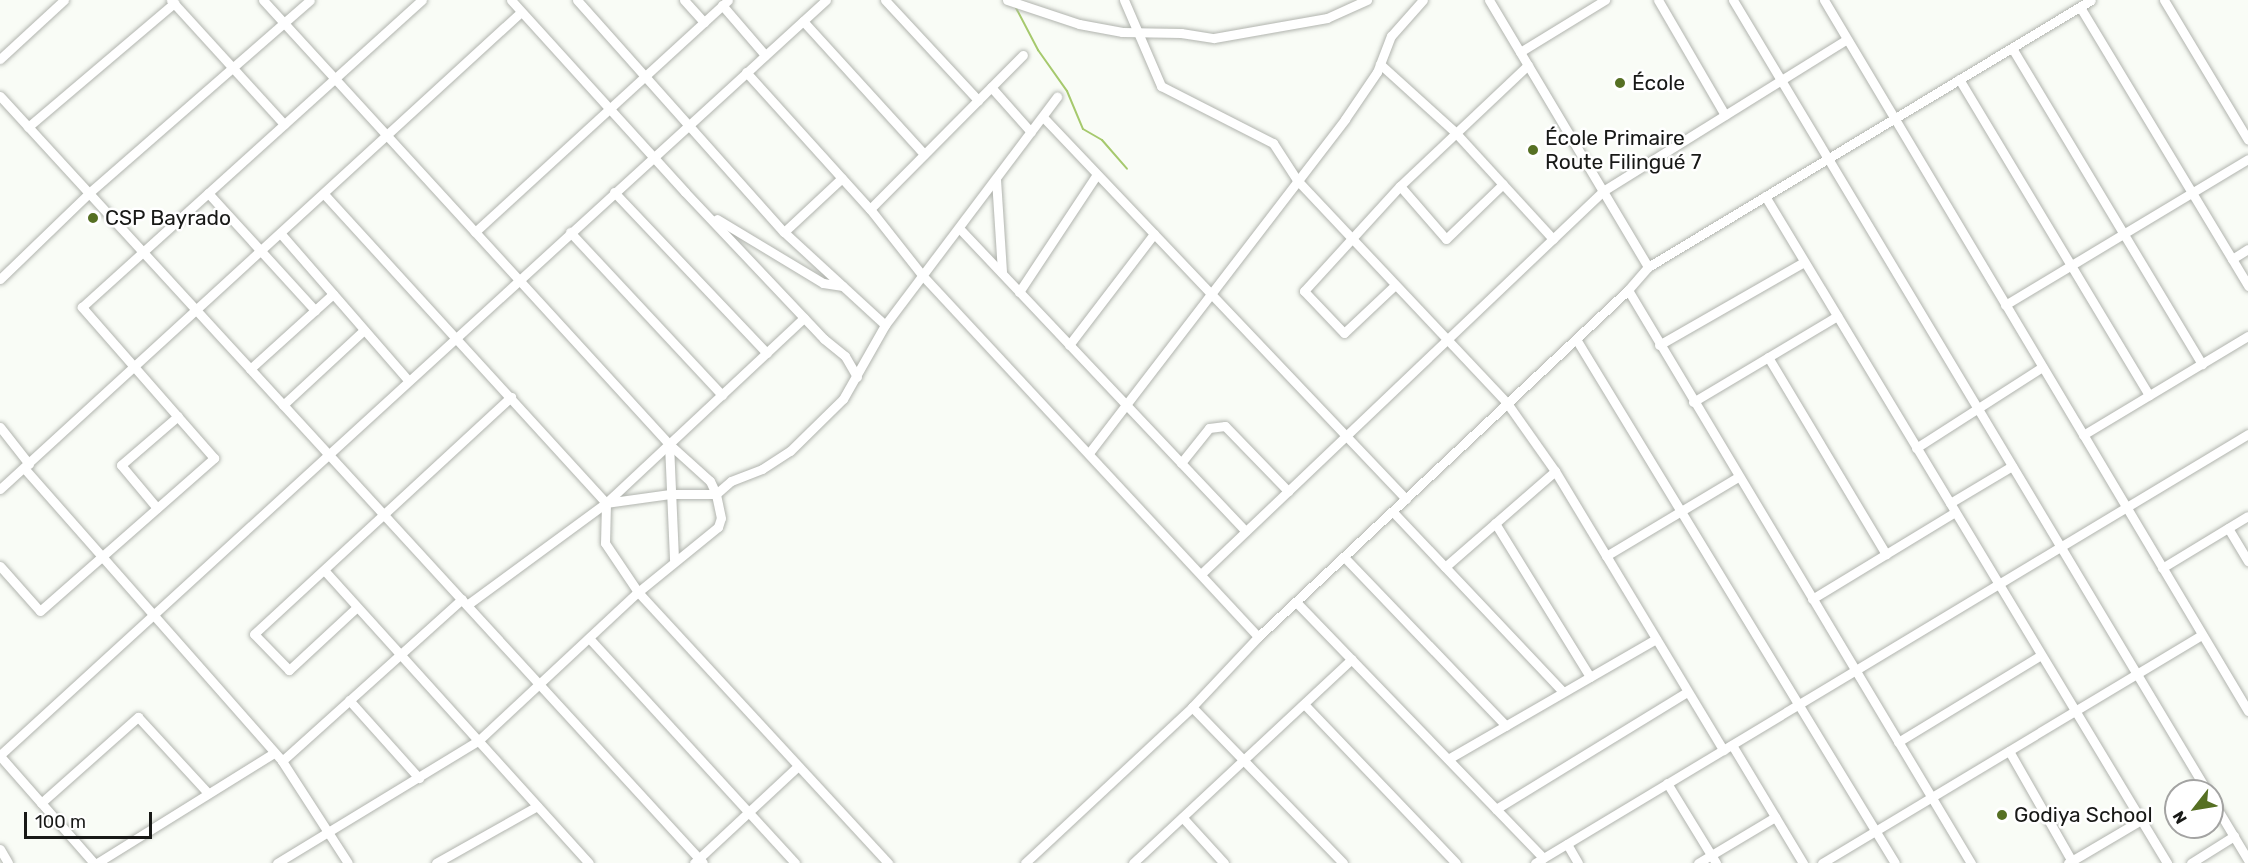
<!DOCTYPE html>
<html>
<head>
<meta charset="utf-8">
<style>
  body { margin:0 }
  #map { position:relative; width:2248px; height:863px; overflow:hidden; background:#f9fcf6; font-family:Rubik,sans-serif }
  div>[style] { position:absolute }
  .stream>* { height:2px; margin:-1px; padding:0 1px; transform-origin:1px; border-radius:1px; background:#a6c96d }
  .roads { filter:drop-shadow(0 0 2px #b1b4ae) drop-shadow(0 0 2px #b1b4ae) }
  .minor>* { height:9px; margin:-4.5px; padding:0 4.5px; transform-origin:4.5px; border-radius:4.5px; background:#fff }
  .dots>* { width:16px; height:16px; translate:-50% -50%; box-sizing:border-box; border:3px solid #fff; border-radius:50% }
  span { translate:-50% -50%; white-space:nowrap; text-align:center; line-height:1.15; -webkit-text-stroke:5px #fff; paint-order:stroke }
  .poi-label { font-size:21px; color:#181917 }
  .left { translate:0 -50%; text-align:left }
  .north { position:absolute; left:2164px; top:779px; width:60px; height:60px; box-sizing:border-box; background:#fff; border:2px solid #a3a3a2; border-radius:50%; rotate:239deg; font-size:16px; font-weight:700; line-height:24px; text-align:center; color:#181917 }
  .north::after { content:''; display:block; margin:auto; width:21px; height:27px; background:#567023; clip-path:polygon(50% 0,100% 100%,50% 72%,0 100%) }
  .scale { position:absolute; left:24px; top:812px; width:128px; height:27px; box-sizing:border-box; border:3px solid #181917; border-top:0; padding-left:8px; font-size:18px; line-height:21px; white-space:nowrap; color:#181917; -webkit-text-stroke:4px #fff; paint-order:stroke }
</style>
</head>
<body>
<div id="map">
  <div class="stream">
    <div style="left:1015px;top:6px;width:50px;rotate:62.4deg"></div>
    <div style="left:1038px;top:50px;width:50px;rotate:54.7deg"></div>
    <div style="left:1067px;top:91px;width:41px;rotate:67.2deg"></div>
    <div style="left:1083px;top:129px;width:22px;rotate:30deg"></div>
    <div style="left:1102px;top:140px;width:38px;rotate:49deg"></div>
  </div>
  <div class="roads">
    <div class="minor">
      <div style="left:171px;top:0;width:168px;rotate:47.7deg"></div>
      <div style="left:263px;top:0;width:602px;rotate:47.56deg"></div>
      <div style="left:669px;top:444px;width:55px;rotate:42.1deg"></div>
      <div style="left:710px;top:481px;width:14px;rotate:65deg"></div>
      <div style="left:716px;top:494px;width:46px;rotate:180deg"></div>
      <div style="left:670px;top:494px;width:65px;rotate:172deg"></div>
      <div style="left:511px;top:0;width:259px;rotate:47.8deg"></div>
      <div style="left:685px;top:192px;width:202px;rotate:46.6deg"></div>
      <div style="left:824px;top:339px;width:27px;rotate:39deg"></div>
      <div style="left:845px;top:356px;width:24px;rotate:60deg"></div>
      <div style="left:577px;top:0;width:311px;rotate:48.3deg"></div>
      <div style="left:784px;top:232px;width:137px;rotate:42.6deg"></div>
      <div style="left:684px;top:0;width:30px;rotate:48deg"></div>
      <div style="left:885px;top:0;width:137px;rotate:47.1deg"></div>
      <div style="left:1007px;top:0;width:76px;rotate:18.4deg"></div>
      <div style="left:1079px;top:24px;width:44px;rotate:10.5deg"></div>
      <div style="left:1122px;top:32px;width:59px;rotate:1deg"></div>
      <div style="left:1181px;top:33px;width:33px;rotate:9deg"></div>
      <div style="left:1214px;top:38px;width:115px;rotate:-10deg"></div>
      <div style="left:1327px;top:18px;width:44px;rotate:-24.2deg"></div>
      <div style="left:1124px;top:0;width:94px;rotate:66.7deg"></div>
      <div style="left:1161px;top:86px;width:126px;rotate:27deg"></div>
      <div style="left:1273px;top:143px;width:44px;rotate:57deg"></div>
      <div style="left:1297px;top:180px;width:306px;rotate:46.7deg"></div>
      <div style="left:1507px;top:403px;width:83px;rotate:54.8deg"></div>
      <div style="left:1555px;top:471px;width:326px;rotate:58.9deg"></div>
      <div style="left:1489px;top:0;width:311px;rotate:59.2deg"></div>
      <div style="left:1658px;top:0;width:133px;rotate:59.8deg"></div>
      <div style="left:1733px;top:0;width:922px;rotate:59.07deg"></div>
      <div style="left:1824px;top:0;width:828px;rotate:59.19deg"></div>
      <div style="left:2164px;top:0;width:163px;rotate:59deg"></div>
      <div style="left:722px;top:5px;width:66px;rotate:49.3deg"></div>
      <div style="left:2080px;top:7px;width:326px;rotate:58.9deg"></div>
      <div style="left:803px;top:21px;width:180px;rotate:47.7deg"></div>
      <div style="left:2012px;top:48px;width:369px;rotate:59deg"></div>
      <div style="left:1520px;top:52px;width:100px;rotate:-31.5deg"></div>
      <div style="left:0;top:59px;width:87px;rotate:-42.7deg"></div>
      <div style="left:1380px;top:64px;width:101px;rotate:42.2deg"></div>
      <div style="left:1455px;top:132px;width:145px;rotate:47.5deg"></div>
      <div style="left:746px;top:72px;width:185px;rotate:47.9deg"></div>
      <div style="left:870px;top:209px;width:85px;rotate:51.7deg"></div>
      <div style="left:923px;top:276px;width:492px;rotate:47.1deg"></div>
      <div style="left:1959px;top:79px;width:369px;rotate:59deg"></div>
      <div style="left:991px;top:87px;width:60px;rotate:48.4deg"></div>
      <div style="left:0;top:96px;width:1040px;rotate:47.49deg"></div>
      <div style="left:1043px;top:117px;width:527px;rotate:46.46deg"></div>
      <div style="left:28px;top:127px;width:192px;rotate:-40.3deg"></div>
      <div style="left:996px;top:179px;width:94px;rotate:86.3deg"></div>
      <div style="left:1400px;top:186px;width:70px;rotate:49deg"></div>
      <div style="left:1446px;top:239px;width:79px;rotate:-44deg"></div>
      <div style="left:614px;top:192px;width:222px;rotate:46.5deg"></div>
      <div style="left:208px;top:193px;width:159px;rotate:47.6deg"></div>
      <div style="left:324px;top:194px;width:418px;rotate:47.6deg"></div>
      <div style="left:606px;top:503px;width:40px;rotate:91.4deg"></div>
      <div style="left:605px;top:543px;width:59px;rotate:56deg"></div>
      <div style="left:638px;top:592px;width:369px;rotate:47.3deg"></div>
      <div style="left:1765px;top:196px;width:779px;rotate:58.92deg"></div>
      <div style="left:870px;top:209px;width:217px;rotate:-45.2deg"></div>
      <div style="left:717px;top:219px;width:124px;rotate:31.1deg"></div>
      <div style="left:823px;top:283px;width:20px;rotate:9deg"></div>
      <div style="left:959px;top:228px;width:417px;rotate:46.6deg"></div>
      <div style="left:475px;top:232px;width:343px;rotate:-42.5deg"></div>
      <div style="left:570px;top:232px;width:223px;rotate:47deg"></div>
      <div style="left:784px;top:232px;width:79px;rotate:-43deg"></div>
      <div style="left:281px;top:234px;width:194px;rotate:49deg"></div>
      <div style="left:2232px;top:259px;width:19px;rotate:-32deg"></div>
      <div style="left:0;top:279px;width:124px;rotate:-44deg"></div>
      <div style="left:89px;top:193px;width:293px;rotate:-41.1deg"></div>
      <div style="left:1395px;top:285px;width:70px;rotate:136.7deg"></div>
      <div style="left:1344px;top:333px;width:58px;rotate:-133.6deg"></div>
      <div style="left:1304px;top:291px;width:142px;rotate:-47.6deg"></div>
      <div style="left:1400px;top:186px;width:176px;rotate:-43.4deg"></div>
      <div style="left:1628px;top:290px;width:668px;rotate:59.1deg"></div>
      <div style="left:1019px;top:292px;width:141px;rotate:-56.5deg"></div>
      <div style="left:2005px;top:305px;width:283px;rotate:-31deg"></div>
      <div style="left:1576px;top:339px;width:613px;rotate:58.67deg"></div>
      <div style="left:1069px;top:345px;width:140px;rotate:-52.6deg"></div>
      <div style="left:1659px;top:345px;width:167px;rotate:-29.8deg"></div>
      <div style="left:1768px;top:357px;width:230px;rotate:59.1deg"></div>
      <div style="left:250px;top:369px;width:112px;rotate:-42.1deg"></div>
      <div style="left:1693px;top:402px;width:168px;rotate:-30.8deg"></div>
      <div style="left:283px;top:405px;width:110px;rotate:-42.8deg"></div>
      <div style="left:0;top:427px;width:47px;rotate:51.9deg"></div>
      <div style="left:2083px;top:435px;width:192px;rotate:-31deg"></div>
      <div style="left:669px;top:444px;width:116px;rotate:87.5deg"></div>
      <div style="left:1916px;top:448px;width:150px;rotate:-32.7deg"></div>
      <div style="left:1089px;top:453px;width:421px;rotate:-52.5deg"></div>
      <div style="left:1345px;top:119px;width:57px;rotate:-55.8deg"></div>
      <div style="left:1377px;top:72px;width:39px;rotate:-69deg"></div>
      <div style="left:1391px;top:36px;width:48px;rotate:-48.4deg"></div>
      <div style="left:1181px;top:463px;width:45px;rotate:-51.3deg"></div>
      <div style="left:1209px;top:428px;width:16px;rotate:-7deg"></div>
      <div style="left:1225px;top:426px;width:91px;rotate:45.9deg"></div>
      <div style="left:24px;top:468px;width:390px;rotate:48.6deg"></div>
      <div style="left:282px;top:761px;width:121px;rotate:57.1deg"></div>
      <div style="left:0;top:489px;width:706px;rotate:-42.48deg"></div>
      <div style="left:1950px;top:503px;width:72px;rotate:-30.8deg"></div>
      <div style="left:157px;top:508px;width:56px;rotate:-129.9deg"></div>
      <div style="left:121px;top:465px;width:75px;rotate:-40.7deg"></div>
      <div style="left:1394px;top:513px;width:246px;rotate:46.6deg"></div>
      <div style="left:1495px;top:523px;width:181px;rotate:58.3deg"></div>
      <div style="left:2228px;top:528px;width:39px;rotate:59deg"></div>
      <div style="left:1606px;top:556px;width:154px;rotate:-30.9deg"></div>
      <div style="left:1346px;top:559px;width:231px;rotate:46.2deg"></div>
      <div style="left:0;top:566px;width:60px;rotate:48.4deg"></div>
      <div style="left:40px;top:611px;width:232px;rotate:-41.3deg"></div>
      <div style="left:214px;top:458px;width:201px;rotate:-131.2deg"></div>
      <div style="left:82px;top:307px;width:458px;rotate:-42.1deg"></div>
      <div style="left:1445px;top:567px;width:146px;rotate:-41.1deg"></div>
      <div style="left:2162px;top:568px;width:100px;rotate:-31.2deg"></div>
      <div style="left:324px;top:570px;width:395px;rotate:47.9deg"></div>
      <div style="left:1201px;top:574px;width:555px;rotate:-43.61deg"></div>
      <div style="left:1603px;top:191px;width:286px;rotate:-31.9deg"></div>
      <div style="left:1812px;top:599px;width:167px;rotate:-31.3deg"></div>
      <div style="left:1298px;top:604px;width:353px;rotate:46deg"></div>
      <div style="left:467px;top:605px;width:172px;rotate:-36.3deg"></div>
      <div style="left:606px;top:503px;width:271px;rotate:-43.1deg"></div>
      <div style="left:357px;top:607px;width:93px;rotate:137.2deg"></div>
      <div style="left:289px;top:670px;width:50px;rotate:-134.2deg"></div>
      <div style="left:254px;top:634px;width:350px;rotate:-42.7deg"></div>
      <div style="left:589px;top:638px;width:305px;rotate:47.5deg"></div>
      <div style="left:349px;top:700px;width:105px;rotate:48.1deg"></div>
      <div style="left:1304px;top:704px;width:220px;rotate:46.3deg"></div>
      <div style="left:1192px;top:707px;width:217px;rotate:45.9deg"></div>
      <div style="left:1898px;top:742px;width:167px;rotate:-31.3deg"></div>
      <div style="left:1732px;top:745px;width:138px;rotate:59deg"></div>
      <div style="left:2009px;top:751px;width:129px;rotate:60.3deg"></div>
      <div style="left:0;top:755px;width:1119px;rotate:-42.43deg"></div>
      <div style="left:0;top:756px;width:142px;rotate:48.7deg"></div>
      <div style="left:1448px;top:759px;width:240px;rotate:-30deg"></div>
      <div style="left:282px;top:761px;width:242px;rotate:-42deg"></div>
      <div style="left:1667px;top:783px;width:94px;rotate:58.5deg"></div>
      <div style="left:2212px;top:800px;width:70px;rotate:59deg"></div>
      <div style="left:41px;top:803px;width:130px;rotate:-41.6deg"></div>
      <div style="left:138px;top:717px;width:103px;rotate:47.4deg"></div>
      <div style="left:1496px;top:809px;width:224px;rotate:-31.5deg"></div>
      <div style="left:1183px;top:818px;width:61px;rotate:47.7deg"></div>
      <div style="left:1567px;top:844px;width:22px;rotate:60deg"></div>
      <div style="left:0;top:849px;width:16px;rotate:60deg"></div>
      <div style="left:97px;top:863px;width:208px;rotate:-31.9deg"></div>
      <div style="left:277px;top:863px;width:235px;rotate:-31.3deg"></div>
      <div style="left:478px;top:741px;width:219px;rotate:-43deg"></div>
      <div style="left:638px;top:592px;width:103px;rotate:-39.1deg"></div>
      <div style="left:718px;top:527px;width:9px;rotate:-72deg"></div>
      <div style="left:721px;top:518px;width:25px;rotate:-102deg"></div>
      <div style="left:716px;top:494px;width:20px;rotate:-41deg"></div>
      <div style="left:731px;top:481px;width:33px;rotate:-21deg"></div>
      <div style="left:762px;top:469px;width:33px;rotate:-33deg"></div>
      <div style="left:790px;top:451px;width:74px;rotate:-44.5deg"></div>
      <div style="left:843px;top:399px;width:85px;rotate:-60.4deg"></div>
      <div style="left:885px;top:325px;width:286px;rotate:-53deg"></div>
      <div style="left:436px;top:863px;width:116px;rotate:-29.4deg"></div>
      <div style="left:694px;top:863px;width:142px;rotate:-43deg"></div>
      <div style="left:1025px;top:863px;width:229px;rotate:-43deg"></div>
      <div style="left:1192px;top:707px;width:96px;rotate:-46.7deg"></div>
      <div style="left:1258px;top:637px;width:507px;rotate:-43.16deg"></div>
      <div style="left:1628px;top:290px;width:30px;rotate:-49deg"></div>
      <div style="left:1648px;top:267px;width:517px;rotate:-31.08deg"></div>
      <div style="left:1133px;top:863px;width:299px;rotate:-43deg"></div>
      <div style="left:1535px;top:863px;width:832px;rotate:-31.03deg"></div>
      <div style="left:1698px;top:863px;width:90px;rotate:-30.9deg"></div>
      <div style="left:1822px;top:863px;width:443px;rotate:-31deg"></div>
      <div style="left:2068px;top:863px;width:85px;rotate:-30.5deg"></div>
      <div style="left:2191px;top:863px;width:51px;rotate:-32.1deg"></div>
    </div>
  </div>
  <div class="dots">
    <div style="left:1620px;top:83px;background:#567023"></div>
    <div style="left:1533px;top:150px;background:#567023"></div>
    <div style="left:93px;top:218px;background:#567023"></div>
    <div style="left:2002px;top:815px;background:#567023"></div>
  </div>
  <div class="poi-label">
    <span class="left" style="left:1632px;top:83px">École</span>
    <span class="left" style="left:1545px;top:150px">École Primaire<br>Route Filingué 7</span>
    <span class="left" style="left:105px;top:218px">CSP Bayrado</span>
    <span class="left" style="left:2014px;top:815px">Godiya School</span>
  </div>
  <div class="north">N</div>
  <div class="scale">100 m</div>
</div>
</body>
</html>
